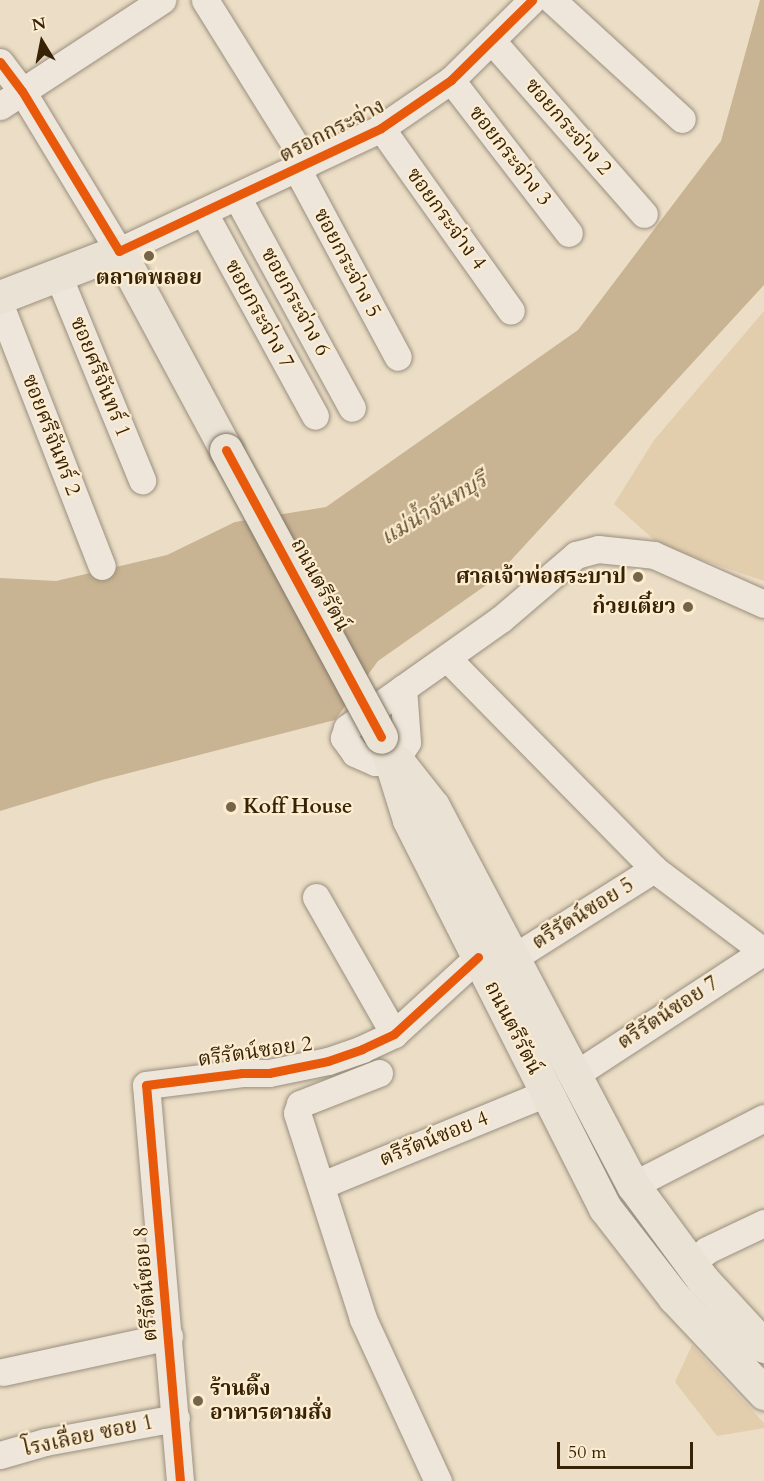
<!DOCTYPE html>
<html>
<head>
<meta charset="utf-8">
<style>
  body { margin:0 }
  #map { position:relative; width:764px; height:1481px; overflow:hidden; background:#ecdec6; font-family:Cardo,"Noto Serif Thai",serif }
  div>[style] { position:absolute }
  .green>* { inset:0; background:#e2cead }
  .water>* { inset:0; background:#c8b392 }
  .roads { filter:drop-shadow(0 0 2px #9a8f7e) drop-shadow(0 0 2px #9a8f7e) }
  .minor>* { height:27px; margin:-13.5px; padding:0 13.5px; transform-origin:13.5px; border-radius:13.5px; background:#eee6da }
  .major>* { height:33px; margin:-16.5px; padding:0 16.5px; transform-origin:16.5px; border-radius:16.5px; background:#eae2d5 }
  .bridges { filter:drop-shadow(0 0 2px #807665) drop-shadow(0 0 2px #807665) }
  .major-bridge>* { height:33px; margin:-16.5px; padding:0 16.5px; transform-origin:16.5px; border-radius:16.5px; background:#eae2d5 }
  .cycleway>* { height:9px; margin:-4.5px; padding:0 4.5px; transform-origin:4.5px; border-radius:4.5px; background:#e8590c }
  .dots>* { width:16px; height:16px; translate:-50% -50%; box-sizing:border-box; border:3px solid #fcecd0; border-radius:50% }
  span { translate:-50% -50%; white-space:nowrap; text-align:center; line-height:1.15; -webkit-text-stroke:4.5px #fcecd0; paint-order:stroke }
  .street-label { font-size:21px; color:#372206 }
  .poi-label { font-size:21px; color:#372206; font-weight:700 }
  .right { translate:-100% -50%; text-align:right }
  .left { translate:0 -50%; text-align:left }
  .water-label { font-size:22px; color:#644e2f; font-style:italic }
  .north { position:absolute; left:12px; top:12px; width:60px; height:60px; -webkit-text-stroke:4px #fcecd0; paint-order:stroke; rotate:350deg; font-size:16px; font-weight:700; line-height:24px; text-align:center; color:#372206 }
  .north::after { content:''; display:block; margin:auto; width:21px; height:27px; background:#372206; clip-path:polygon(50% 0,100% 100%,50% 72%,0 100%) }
  .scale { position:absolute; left:557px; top:1442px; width:136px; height:27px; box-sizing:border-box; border:3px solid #372206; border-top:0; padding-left:8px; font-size:18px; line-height:21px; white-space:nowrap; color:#372206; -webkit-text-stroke:4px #fcecd0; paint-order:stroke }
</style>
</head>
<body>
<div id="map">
  <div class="green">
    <div style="clip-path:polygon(764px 311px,764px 581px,661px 546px,614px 504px,654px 440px)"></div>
    <div style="clip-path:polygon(692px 1345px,764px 1423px,764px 1428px,717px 1436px,675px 1382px)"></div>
  </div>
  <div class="water">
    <div style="clip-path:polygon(760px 0,764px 0,764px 285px,492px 581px,378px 661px,335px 720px,102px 780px,0 811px,0 578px,56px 581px,167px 555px,235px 522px,326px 507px,578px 330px,721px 141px)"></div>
  </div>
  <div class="roads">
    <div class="minor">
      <div style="left:205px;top:0;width:193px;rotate:58.1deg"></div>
      <div style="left:552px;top:0;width:176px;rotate:42.5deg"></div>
      <div style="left:492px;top:41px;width:230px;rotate:48.7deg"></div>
      <div style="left:0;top:62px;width:36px;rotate:53deg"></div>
      <div style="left:22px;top:91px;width:187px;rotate:58.8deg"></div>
      <div style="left:119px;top:251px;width:289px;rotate:-25.1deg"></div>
      <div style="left:381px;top:128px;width:85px;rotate:-34.4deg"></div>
      <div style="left:451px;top:80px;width:114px;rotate:-44.6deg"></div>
      <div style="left:451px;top:80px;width:193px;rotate:52.4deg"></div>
      <div style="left:0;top:106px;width:194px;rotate:-33.2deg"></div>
      <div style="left:381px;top:128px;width:224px;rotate:54.6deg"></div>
      <div style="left:297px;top:169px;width:213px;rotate:61.8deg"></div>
      <div style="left:237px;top:197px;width:240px;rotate:61.4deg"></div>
      <div style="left:204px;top:213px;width:231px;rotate:61.3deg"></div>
      <div style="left:58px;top:275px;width:222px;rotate:67.7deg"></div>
      <div style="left:0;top:305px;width:280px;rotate:68.7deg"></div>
      <div style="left:447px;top:658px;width:296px;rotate:45.5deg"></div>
      <div style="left:654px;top:869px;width:138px;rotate:37deg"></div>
      <div style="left:396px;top:759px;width:20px;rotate:-57deg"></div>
      <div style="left:407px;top:742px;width:54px;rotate:-94.2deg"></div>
      <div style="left:391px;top:762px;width:16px;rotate:180deg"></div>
      <div style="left:375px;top:762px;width:22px;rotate:-156deg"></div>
      <div style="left:355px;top:753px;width:19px;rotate:-126deg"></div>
      <div style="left:344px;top:738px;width:10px;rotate:-73deg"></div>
      <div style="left:347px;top:728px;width:189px;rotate:-35.3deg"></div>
      <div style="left:501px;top:619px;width:99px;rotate:-40.5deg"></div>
      <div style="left:576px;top:555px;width:23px;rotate:-15deg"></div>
      <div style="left:598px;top:549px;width:56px;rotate:6.1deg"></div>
      <div style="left:654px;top:555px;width:120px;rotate:24deg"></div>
      <div style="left:316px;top:897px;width:158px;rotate:60.3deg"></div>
      <div style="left:513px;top:958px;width:167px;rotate:-32.3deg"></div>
      <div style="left:379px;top:1073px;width:85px;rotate:158.6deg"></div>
      <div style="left:300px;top:1104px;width:9px;rotate:108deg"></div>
      <div style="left:297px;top:1113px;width:216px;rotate:72.2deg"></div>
      <div style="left:363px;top:1319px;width:179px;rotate:65.2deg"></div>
      <div style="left:573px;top:1076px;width:228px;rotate:-33.2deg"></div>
      <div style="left:322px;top:1185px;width:242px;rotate:-22.3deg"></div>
      <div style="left:633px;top:1185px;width:147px;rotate:-27.1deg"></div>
      <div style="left:690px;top:1264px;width:22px;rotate:-39deg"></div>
      <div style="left:707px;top:1250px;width:63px;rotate:-25.3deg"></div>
      <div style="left:3px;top:1372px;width:170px;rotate:-12.2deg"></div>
      <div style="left:0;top:1455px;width:47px;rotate:-16.1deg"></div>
      <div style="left:45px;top:1442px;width:133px;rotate:-10.4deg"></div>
      <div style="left:180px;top:1481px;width:397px;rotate:-94.9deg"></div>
      <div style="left:146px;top:1085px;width:97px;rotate:-7.1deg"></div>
      <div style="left:242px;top:1073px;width:27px"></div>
      <div style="left:269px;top:1073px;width:60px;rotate:-11.5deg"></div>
      <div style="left:328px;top:1061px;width:36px;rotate:-19deg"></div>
      <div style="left:362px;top:1049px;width:35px;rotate:-25deg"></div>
      <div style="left:394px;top:1034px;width:114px;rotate:-42.5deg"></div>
    </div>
    <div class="major">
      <div style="left:0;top:297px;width:128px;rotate:-21.1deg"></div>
      <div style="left:119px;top:251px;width:226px;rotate:61.7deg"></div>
      <div style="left:386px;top:746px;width:77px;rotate:72.7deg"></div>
      <div style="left:409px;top:820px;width:435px;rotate:63.2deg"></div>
      <div style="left:605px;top:1208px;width:113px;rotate:52.2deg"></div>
      <div style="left:674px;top:1297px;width:132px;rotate:46.8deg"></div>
      <div style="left:399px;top:763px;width:55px;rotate:51.7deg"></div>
      <div style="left:433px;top:806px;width:429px;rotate:62.2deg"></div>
      <div style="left:633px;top:1185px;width:118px;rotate:53.6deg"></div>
      <div style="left:703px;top:1280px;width:90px;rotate:47.3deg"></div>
    </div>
  </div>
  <div class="bridges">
    <div class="major-bridge">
      <div style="left:226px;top:450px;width:326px;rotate:61.6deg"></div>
    </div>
  </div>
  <div class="cycleway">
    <div style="left:0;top:62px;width:36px;rotate:53deg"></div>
    <div style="left:22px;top:91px;width:187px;rotate:58.8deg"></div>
    <div style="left:119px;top:251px;width:289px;rotate:-25.1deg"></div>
    <div style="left:381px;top:128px;width:85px;rotate:-34.4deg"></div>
    <div style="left:451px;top:80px;width:114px;rotate:-44.6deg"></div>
    <div style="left:226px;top:450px;width:326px;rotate:61.6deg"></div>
    <div style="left:180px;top:1481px;width:397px;rotate:-94.9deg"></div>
    <div style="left:146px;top:1085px;width:97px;rotate:-7.1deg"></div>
    <div style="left:242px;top:1073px;width:27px"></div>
    <div style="left:269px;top:1073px;width:60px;rotate:-11.5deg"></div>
    <div style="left:328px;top:1061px;width:36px;rotate:-19deg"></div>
    <div style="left:362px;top:1049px;width:35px;rotate:-25deg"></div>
    <div style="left:394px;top:1034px;width:114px;rotate:-42.5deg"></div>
  </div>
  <div class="dots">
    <div style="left:149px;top:256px;background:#766449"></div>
    <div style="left:638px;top:577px;background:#766449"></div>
    <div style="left:688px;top:607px;background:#766449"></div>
    <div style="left:231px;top:807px;background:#766449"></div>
    <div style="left:198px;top:1401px;background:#766449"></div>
  </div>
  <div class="street-label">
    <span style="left:568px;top:127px;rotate:49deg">ซอยกระจ่าง 2</span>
    <span style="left:332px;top:131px;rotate:-27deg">ตรอกกระจ่าง</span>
    <span style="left:510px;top:156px;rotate:52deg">ซอยกระจ่าง 3</span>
    <span style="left:446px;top:219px;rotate:54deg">ซอยกระจ่าง 4</span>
    <span style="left:347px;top:263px;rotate:62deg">ซอยกระจ่าง 5</span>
    <span style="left:295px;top:302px;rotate:61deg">ซอยกระจ่าง 6</span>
    <span style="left:259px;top:314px;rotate:61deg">ซอยกระจ่าง 7</span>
    <span style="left:100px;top:377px;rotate:68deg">ซอยศรีจันทร์ 1</span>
    <span style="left:51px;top:435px;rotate:69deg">ซอยศรีจันทร์ 2</span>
    <span style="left:320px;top:585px;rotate:62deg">ถนนตรีรัตน์</span>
    <span style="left:583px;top:914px;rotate:-32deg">ตรีรัตน์ซอย 5</span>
    <span style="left:668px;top:1013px;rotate:-33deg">ตรีรัตน์ซอย 7</span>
    <span style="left:513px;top:1028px;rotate:63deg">ถนนตรีรัตน์</span>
    <span style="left:255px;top:1052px;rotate:-8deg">ตรีรัตน์ซอย 2</span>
    <span style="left:434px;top:1139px;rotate:-22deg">ตรีรัตน์ซอย 4</span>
    <span style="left:146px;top:1284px;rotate:-95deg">ตรีรัตน์ซอย 8</span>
    <span style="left:88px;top:1436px;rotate:-12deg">โรงเลื่อย ซอย 1</span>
  </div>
  <div class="poi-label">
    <span style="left:149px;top:278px">ตลาดพลอย</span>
    <span class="right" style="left:626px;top:577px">ศาลเจ้าพ่อสระบาป</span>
    <span class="right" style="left:676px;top:607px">ก๋วยเตี๋ยว</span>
    <span class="left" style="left:243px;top:807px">Koff House</span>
    <span class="left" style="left:210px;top:1401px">ร้านติ๊ง<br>อาหารตามสั่ง</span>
  </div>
  <div class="water-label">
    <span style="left:434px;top:509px;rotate:-31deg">แม่น้ำจันทบุรี</span>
  </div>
  <div class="north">N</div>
  <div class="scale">50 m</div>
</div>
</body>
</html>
